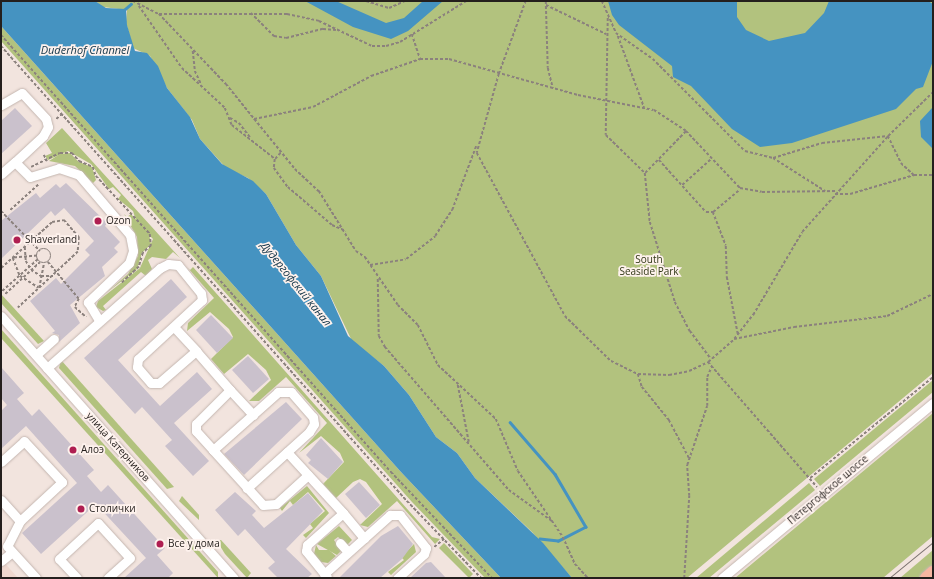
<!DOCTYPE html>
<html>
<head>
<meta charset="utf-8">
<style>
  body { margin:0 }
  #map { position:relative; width:934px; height:579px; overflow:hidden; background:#f2e4de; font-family:"Open Sans",sans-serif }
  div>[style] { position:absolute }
  .built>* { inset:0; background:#eed7ce }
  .green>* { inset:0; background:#b2c27e }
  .water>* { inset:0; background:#4593c1 }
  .stream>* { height:2.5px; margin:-1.25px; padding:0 1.25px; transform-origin:1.25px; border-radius:1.25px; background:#4593c1 }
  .building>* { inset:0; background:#cac1cc }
  .path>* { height:1.5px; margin-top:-0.75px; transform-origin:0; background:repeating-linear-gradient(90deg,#8b817d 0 3px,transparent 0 5px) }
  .path>.ring { margin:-0.75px; padding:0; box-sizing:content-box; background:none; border:1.5px solid #8b817d; border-radius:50% }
  .roads { filter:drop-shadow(0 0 1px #c4b6b0) drop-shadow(0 0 1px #c4b6b0) }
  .minor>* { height:9px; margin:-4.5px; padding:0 4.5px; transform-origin:4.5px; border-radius:4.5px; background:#fff }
  .major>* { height:12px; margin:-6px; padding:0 6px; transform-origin:6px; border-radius:6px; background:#f7b6a1 }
  .tram>* { height:1px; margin:-0.5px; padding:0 0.5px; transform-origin:0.5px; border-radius:0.5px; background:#7a716e }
  .dots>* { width:11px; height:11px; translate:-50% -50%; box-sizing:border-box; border:2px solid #fef2ed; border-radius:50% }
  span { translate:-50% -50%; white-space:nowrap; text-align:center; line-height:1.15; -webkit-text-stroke:3.5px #fef2ed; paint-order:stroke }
  .poi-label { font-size:10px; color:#241f1d }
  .left { translate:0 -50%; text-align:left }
  .park-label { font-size:10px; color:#303716 }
  .street-label { font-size:10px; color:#241f1d }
  .water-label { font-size:11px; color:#113347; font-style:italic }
  .frame { position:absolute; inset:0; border:2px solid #241f1d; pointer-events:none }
</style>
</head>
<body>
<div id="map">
  <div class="built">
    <div style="clip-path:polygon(1px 559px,18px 578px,1px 578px)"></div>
  </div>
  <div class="green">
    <div style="clip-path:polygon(95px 1px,933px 1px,933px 373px,687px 578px,572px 578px,532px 532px,475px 478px,457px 453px,436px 437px,409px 395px,384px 366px,352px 341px,321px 276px,296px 245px,266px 194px,248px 178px,226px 168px,200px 139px,192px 120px,167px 88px,150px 56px,133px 48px,126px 22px,127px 10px,103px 7px)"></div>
    <div style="clip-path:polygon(1px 26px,401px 472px,501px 578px,485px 578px,412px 502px,1px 41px)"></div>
    <div style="clip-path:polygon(62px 128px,180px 258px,173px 252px,166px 259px,152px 257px,148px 260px,152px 269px,146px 276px,141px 272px,103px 306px,106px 310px,103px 311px,96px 307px,98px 301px,140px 268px,153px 239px,137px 223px,133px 211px,118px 199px,121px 195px,113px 187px,109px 189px,91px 164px,68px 151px,48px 160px,45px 156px,52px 153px,46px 143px)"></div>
    <div style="clip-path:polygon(70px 153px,79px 162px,92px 167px,96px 180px,93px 183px,75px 166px,49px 161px,60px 154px)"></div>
    <div style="clip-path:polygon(124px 214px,127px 217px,131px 214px,149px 234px,151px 244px,142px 253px,137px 269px,105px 294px,128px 274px,138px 256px,137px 237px)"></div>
    <div style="clip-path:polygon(187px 267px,190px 270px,193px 267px,432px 537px,440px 539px,435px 544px,397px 501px,368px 527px,360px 525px,382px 504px,366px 482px,360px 479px,353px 482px,336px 498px,323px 484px,344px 462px,340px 453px,321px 436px,299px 453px,327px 423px,286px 377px,259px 401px,249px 401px,271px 380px,266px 370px,248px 354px,224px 374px,211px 359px,233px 337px,229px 329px,210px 312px,187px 331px,188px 323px,214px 298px)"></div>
    <div style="clip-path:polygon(1px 294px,44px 341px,38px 344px,1px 303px)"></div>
    <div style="clip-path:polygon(1px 329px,218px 572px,218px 578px,1px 338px)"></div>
    <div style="clip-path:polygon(61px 360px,174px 487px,167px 489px,59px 368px)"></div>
    <div style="clip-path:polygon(933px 380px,933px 392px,820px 486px,814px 479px)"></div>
    <div style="clip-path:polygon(933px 413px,933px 536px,883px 578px,735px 578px)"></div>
    <div style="clip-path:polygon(809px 483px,815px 490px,709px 578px,696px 578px)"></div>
    <div style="clip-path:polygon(307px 486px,329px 513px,306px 538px,303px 535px,313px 528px,310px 524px,325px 511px,308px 492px,293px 505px,290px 501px,282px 511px,280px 508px)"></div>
    <div style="clip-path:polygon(182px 496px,199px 515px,199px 520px,179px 501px)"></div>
    <div style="clip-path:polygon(339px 526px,352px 540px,347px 545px,338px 537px,334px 540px,341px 551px,337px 555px,317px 544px)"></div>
    <div style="clip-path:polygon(221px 540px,251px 573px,247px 578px,225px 554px,217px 541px)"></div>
    <div style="clip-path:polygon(444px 543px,473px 574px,469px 578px,439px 548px)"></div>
    <div style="clip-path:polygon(414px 544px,416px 552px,391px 575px,388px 572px,404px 560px,401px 557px)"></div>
    <div style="clip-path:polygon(316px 545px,319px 550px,329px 550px,336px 556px,328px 563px,321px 562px,314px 554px)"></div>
    <div style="clip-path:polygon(933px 550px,933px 566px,918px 578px,900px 578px)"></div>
  </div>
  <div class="water">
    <div style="clip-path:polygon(1px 1px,95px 1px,106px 8px,126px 9px,127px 25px,135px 51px,147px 53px,158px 66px,167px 88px,190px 117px,200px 139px,222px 164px,253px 181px,266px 194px,296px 245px,321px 276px,348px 336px,384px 366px,409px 395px,436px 437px,457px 453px,475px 478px,543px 543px,572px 578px,501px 578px,401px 472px,1px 26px)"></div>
    <div style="clip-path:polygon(305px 1px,336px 1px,386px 23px,404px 18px,423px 1px,443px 1px,408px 31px,391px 39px,353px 27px)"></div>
    <div style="clip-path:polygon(608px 1px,737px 1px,737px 17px,746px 30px,769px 41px,805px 33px,824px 13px,829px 1px,928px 1px,933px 4px,933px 61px,923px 87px,916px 89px,896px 109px,792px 143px,760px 147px,732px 129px,691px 86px,673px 77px,672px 66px,619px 25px,612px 15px)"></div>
    <div style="clip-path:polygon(933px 107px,933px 149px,921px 137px,920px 121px)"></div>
  </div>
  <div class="stream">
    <div style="left:124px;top:10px;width:9px;rotate:-41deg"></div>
    <div style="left:510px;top:422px;width:69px;rotate:49.1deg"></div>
    <div style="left:555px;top:474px;width:61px;rotate:59.7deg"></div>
    <div style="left:586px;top:527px;width:31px;rotate:153deg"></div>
    <div style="left:558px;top:541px;width:18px;rotate:-174deg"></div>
  </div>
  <div class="building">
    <div style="clip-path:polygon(15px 108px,32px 126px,1px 154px,1px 121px)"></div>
    <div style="clip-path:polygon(66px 183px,107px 223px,105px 226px,120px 242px,114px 248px,118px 252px,102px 267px,105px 276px,70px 305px,80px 323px,59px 342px,59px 335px,52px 333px,55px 331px,30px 301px,56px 278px,61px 284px,90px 255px,85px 250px,94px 241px,64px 208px,55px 216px,51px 211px,1px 259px,1px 221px,36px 193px,40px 198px,56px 184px,60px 188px)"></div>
    <div style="clip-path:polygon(171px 279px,187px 297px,118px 360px,160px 406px,197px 372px,212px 389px,174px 423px,209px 461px,193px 476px,165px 446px,172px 440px,142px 407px,135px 414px,84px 358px)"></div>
    <div style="clip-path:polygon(211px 315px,233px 338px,217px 353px,196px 330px)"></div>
    <div style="clip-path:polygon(248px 356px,269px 379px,253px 393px,232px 370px)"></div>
    <div style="clip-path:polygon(1px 367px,24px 393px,17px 399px,32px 416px,39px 409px,94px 470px,87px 476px,101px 492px,108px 485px,165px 548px,157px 555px,173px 573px,168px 578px,124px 578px,146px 558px,96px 504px,41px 554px,22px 533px,77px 483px,26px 426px,1px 449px,1px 411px,7px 405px,1px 398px)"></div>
    <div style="clip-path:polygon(286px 402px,302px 419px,244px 475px,224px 454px)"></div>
    <div style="clip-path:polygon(321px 438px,343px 462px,328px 479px,308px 463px,311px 460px,306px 455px)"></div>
    <div style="clip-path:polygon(359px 482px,380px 505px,366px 518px,345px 494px)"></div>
    <div style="clip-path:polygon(235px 492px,256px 511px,252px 515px,264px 528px,308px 493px,323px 511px,286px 549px,312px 574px,307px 578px,278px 578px,268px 568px,275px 562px,245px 529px,238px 536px,215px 510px)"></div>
    <div style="clip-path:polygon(398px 526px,413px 544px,402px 559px,380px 578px,339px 578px,381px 536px)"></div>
    <div style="clip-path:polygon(431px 562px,446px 578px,410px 578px,426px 563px)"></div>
  </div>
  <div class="path">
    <div style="left:133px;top:1px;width:29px;rotate:27deg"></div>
    <div style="left:159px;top:14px;width:97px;rotate:46.3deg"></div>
    <div style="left:226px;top:84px;width:109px;rotate:50.9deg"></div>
    <div style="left:295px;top:169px;width:33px;rotate:43deg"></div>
    <div style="left:319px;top:191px;width:70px;rotate:58.3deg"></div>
    <div style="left:356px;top:251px;width:11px;rotate:34deg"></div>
    <div style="left:365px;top:257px;width:58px;rotate:55.5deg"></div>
    <div style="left:398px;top:305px;width:28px;rotate:45deg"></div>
    <div style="left:418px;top:325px;width:45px;rotate:63.4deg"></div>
    <div style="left:438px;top:365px;width:79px;rotate:43deg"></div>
    <div style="left:496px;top:419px;width:56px;rotate:67.1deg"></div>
    <div style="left:518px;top:471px;width:80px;rotate:55.7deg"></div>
    <div style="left:563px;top:537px;width:30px;rotate:66deg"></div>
    <div style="left:575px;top:564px;width:19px;rotate:47deg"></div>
    <div style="left:366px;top:1px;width:24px;rotate:17deg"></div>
    <div style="left:389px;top:8px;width:17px;rotate:-24deg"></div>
    <div style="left:526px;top:1px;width:78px;rotate:110.3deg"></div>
    <div style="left:499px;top:74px;width:82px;rotate:105.6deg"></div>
    <div style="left:477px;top:153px;width:185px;rotate:61.6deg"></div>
    <div style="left:565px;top:316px;width:64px;rotate:44.4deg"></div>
    <div style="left:611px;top:361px;width:30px;rotate:26deg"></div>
    <div style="left:638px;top:374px;width:31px;rotate:2deg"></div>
    <div style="left:669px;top:375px;width:20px;rotate:-11deg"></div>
    <div style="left:689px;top:371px;width:21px;rotate:-25deg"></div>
    <div style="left:708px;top:362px;width:35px;rotate:-41deg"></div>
    <div style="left:734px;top:339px;width:31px;rotate:-52deg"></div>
    <div style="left:753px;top:315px;width:96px;rotate:-59.4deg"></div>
    <div style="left:802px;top:232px;width:129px;rotate:-48.1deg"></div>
    <div style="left:888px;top:136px;width:63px;rotate:-44.4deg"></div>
    <div style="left:546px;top:1px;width:67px;rotate:88.3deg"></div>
    <div style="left:548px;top:68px;width:21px;rotate:76deg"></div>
    <div style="left:602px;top:1px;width:35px;rotate:66deg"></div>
    <div style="left:546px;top:5px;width:67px;rotate:25.8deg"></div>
    <div style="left:139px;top:6px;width:75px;rotate:55.3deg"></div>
    <div style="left:182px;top:68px;width:59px;rotate:42.9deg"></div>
    <div style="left:225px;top:108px;width:18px;rotate:68deg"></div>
    <div style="left:232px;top:125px;width:55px;rotate:38.3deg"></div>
    <div style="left:275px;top:159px;width:9px;rotate:96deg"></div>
    <div style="left:274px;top:168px;width:24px;rotate:54deg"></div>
    <div style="left:288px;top:187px;width:58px;rotate:40.8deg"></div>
    <div style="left:332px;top:225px;width:15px;rotate:23deg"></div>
    <div style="left:251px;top:13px;width:33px;rotate:45deg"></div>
    <div style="left:274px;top:36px;width:12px;rotate:9deg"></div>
    <div style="left:286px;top:38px;width:38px;rotate:-14deg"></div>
    <div style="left:323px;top:29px;width:13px;rotate:4deg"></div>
    <div style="left:159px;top:14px;width:128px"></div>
    <div style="left:287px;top:14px;width:33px;rotate:12deg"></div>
    <div style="left:319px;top:21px;width:59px;rotate:25.3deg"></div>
    <div style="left:372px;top:46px;width:14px"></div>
    <div style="left:386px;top:46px;width:15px;rotate:-16deg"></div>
    <div style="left:400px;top:42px;width:78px;rotate:-31.8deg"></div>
    <div style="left:608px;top:18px;width:117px;rotate:91deg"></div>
    <div style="left:606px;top:135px;width:54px;rotate:44.3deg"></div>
    <div style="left:645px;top:173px;width:49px;rotate:84.2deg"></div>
    <div style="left:650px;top:222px;width:84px;rotate:72.6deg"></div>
    <div style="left:675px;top:302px;width:33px;rotate:63deg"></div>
    <div style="left:690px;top:331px;width:35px;rotate:53deg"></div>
    <div style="left:616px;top:33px;width:45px;rotate:35.1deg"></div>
    <div style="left:653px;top:59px;width:130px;rotate:45deg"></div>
    <div style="left:745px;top:151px;width:29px;rotate:14deg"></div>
    <div style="left:773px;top:158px;width:51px;rotate:-17deg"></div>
    <div style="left:822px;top:143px;width:66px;rotate:-6.1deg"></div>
    <div style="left:888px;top:136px;width:30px;rotate:64deg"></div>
    <div style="left:901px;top:163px;width:18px;rotate:43deg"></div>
    <div style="left:412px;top:34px;width:26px;rotate:72deg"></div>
    <div style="left:420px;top:59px;width:29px"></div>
    <div style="left:449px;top:59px;width:134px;rotate:15.6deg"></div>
    <div style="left:578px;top:95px;width:77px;rotate:11.2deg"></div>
    <div style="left:654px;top:110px;width:38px;rotate:33deg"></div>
    <div style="left:686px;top:131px;width:79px;rotate:46.5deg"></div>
    <div style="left:740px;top:188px;width:22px;rotate:10deg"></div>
    <div style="left:762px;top:192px;width:75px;rotate:-0.8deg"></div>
    <div style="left:1px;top:35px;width:586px;rotate:48.25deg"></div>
    <div style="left:391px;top:472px;width:146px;rotate:46.4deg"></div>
    <div style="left:618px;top:36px;width:76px;rotate:69.9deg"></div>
    <div style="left:1px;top:46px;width:610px;rotate:48.26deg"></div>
    <div style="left:407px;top:501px;width:107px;rotate:46.1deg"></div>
    <div style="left:193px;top:51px;width:20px;rotate:84deg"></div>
    <div style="left:195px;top:71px;width:14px;rotate:65deg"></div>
    <div style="left:230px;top:118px;width:10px;rotate:29deg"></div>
    <div style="left:239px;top:123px;width:18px;rotate:52deg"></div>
    <div style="left:56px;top:119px;width:8px;rotate:-40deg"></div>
    <div style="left:254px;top:119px;width:60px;rotate:-11.5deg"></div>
    <div style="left:313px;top:107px;width:66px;rotate:-28.1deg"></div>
    <div style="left:371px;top:76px;width:52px;rotate:-19.1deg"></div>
    <div style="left:44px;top:155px;width:7px;rotate:63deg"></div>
    <div style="left:773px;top:158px;width:62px;rotate:32.4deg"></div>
    <div style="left:275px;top:159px;width:9px;rotate:-49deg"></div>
    <div style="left:659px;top:160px;width:70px;rotate:47.9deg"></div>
    <div style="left:706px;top:212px;width:7px"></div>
    <div style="left:713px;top:212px;width:35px;rotate:-40deg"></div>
    <div style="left:31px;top:167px;width:32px;rotate:-26deg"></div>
    <div style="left:60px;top:153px;width:12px"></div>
    <div style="left:72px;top:153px;width:11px;rotate:49deg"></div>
    <div style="left:79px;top:161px;width:15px;rotate:23deg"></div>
    <div style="left:93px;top:167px;width:9px;rotate:72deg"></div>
    <div style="left:96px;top:176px;width:79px;rotate:47deg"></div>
    <div style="left:150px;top:234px;width:12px;rotate:85deg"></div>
    <div style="left:151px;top:246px;width:11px;rotate:139deg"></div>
    <div style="left:143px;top:253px;width:15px;rotate:106deg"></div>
    <div style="left:139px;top:267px;width:25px;rotate:137deg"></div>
    <div style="left:645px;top:173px;width:59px;rotate:-45.7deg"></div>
    <div style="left:682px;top:185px;width:40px;rotate:-42deg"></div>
    <div style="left:835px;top:194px;width:15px"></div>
    <div style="left:850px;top:194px;width:67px;rotate:-16.5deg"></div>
    <div style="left:914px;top:175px;width:19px"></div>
    <div style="left:10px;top:210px;width:39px;rotate:-42deg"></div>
    <div style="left:1px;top:211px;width:56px;rotate:45.7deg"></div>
    <div style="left:713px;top:212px;width:36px;rotate:69deg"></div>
    <div style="left:726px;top:246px;width:31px;rotate:88deg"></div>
    <div style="left:727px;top:277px;width:58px;rotate:79.1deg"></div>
    <div style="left:25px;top:247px;width:14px;rotate:86deg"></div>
    <div style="left:26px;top:261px;width:10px;rotate:61deg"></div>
    <div style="left:31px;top:270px;width:12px;rotate:31deg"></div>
    <div style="left:41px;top:276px;width:12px"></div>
    <div class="ring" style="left:37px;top:249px;width:12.5px;height:12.5px"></div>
    <div style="left:37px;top:256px;width:24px;rotate:175deg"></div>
    <div style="left:13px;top:258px;width:19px;rotate:69deg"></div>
    <div style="left:20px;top:276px;width:22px;rotate:32deg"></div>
    <div style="left:39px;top:288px;width:25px;rotate:-79deg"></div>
    <div style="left:48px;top:262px;width:48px;rotate:50deg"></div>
    <div style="left:79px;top:299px;width:9px;rotate:117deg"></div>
    <div style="left:75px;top:307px;width:15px;rotate:42deg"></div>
    <div style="left:370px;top:265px;width:36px;rotate:-9deg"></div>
    <div style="left:406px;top:259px;width:37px;rotate:-38deg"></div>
    <div style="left:435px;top:236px;width:31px;rotate:-57deg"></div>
    <div style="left:452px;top:210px;width:68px;rotate:-69.4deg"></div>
    <div style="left:1px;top:268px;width:69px;rotate:-42deg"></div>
    <div style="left:52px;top:222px;width:12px;rotate:-9deg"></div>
    <div style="left:64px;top:220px;width:23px;rotate:49deg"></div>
    <div style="left:79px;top:237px;width:15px;rotate:94deg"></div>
    <div style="left:78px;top:252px;width:82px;rotate:137deg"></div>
    <div style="left:378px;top:279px;width:57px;rotate:89deg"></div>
    <div style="left:379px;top:336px;width:13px;rotate:61deg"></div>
    <div style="left:385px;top:347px;width:189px;rotate:49.1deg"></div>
    <div style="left:509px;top:490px;width:53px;rotate:35.8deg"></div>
    <div style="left:2px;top:291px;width:48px;rotate:-41.6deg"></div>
    <div style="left:5px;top:294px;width:47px;rotate:-42.4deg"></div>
    <div style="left:734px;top:339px;width:61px;rotate:-11.3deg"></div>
    <div style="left:794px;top:327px;width:94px;rotate:-6.7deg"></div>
    <div style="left:887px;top:316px;width:51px;rotate:-25.6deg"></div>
    <div style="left:708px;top:362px;width:166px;rotate:48.9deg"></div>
    <div style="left:638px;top:374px;width:14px;rotate:73deg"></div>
    <div style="left:642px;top:387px;width:43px;rotate:50.7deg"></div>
    <div style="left:669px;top:420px;width:43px;rotate:62.2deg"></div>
    <div style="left:458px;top:385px;width:58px;rotate:79.1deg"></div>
    <div style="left:810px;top:478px;width:159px;rotate:-39.4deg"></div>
    <div style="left:434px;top:547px;width:13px;rotate:-39deg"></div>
    <div style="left:684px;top:578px;width:82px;rotate:-86.5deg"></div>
    <div style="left:689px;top:496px;width:31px;rotate:-94deg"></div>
    <div style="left:687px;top:465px;width:62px;rotate:-71.3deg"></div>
    <div style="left:707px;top:406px;width:29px;rotate:-90deg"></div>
    <div style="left:707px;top:377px;width:12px;rotate:-66deg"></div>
  </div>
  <div class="roads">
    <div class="minor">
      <div style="left:1px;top:105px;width:24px;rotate:-30deg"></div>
      <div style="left:22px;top:93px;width:35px;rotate:47deg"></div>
      <div style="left:46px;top:119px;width:8px;rotate:76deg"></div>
      <div style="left:48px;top:127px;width:10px;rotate:119deg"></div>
      <div style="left:43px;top:136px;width:38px;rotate:137deg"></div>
      <div style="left:15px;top:162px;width:21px;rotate:45deg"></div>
      <div style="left:30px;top:177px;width:30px;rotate:-17deg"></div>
      <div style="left:59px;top:168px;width:21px;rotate:19deg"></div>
      <div style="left:79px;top:175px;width:79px;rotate:49.6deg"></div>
      <div style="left:130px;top:235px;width:16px;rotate:79deg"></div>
      <div style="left:133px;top:251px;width:13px;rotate:108deg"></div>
      <div style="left:129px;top:263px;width:57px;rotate:136.4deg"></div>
      <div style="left:88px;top:302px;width:21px;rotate:59deg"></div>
      <div style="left:1px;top:174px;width:18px;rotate:-41deg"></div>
      <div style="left:1px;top:316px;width:351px;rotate:48.4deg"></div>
      <div style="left:174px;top:327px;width:33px;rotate:47deg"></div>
      <div style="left:36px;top:355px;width:24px;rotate:-42deg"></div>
      <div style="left:47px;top:368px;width:151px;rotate:-41.5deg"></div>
      <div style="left:160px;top:268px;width:9px;rotate:-27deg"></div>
      <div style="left:168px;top:264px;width:10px;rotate:6deg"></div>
      <div style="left:178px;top:265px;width:36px;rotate:51deg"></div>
      <div style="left:201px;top:293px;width:7px;rotate:82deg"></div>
      <div style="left:202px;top:300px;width:87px;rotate:137.3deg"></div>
      <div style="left:138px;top:359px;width:8px;rotate:97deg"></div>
      <div style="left:137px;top:367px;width:21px;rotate:49deg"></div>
      <div style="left:151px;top:383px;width:8px"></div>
      <div style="left:159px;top:383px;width:49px;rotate:-40.9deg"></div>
      <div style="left:196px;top:351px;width:52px;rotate:48.9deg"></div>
      <div style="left:230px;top:390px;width:48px;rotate:135deg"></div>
      <div style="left:196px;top:424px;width:7px;rotate:90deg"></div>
      <div style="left:196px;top:431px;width:25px;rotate:48deg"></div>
      <div style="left:213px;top:450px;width:87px;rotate:-41.7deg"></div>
      <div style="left:278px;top:392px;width:13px"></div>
      <div style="left:291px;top:392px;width:33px;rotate:49deg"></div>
      <div style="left:313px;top:417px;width:7px;rotate:82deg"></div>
      <div style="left:314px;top:424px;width:9px;rotate:122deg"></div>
      <div style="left:309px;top:432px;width:84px;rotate:137.9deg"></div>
      <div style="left:230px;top:390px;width:34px;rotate:47deg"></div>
      <div style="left:213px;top:450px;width:74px;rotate:47.7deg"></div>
      <div style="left:263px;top:505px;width:13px;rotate:-4deg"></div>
      <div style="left:276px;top:504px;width:43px;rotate:-42.2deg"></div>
      <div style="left:287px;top:452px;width:83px;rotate:47.4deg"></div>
      <div style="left:343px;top:513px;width:48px;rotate:138.4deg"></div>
      <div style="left:307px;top:545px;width:6px;rotate:99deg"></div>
      <div style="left:306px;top:551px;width:33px;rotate:51deg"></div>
      <div style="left:1px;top:462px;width:31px;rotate:-42deg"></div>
      <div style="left:24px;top:441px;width:56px;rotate:47.2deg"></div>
      <div style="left:62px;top:482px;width:57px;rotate:137.1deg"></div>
      <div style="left:20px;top:521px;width:28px;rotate:117deg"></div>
      <div style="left:7px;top:546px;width:43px;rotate:47.8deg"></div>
      <div style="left:1px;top:500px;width:28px;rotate:48deg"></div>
      <div style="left:343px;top:513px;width:33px;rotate:50deg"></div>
      <div style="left:340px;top:543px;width:12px;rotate:48deg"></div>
      <div style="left:1px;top:561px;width:14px;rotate:-39deg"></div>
      <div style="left:324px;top:574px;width:89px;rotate:-41.8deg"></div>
      <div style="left:390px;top:515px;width:10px"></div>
      <div style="left:400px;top:515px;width:42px;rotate:51.8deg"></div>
      <div style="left:426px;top:548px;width:6px;rotate:108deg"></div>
      <div style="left:424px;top:554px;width:36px;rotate:138deg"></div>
      <div style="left:77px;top:578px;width:26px;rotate:-133deg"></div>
      <div style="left:59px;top:559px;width:53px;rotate:-42.7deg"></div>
      <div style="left:98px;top:523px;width:47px;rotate:47.6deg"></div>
      <div style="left:130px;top:558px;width:30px;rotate:138deg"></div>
      <div style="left:722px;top:578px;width:274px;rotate:-39.7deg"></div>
    </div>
    <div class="major">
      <div style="left:926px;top:578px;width:9px;rotate:-41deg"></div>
    </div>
  </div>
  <div class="tram">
    <div style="left:889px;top:578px;width:57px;rotate:-39.3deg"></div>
  </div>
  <div class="dots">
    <div style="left:98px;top:221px;background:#af1e51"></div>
    <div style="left:17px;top:240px;background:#af1e51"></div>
    <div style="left:73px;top:450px;background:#af1e51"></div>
    <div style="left:81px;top:509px;background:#af1e51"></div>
    <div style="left:160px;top:544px;background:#af1e51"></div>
  </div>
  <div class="poi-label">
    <span class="left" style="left:106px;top:221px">Ozon</span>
    <span class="left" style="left:25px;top:240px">Shaverland</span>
    <span class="left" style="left:81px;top:450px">Алоэ</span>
    <span class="left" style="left:89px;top:509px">Столички</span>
    <span class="left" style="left:168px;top:544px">Все у дома</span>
  </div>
  <div class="park-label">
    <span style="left:649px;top:265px">South<br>Seaside Park</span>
  </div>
  <div class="street-label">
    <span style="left:118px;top:447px;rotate:48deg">улица Катерников</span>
    <span style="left:828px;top:490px;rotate:-40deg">Петергофское шоссе</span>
  </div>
  <div class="water-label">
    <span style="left:85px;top:50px">Duderhof Channel</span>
    <span style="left:296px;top:284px;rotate:51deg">Дудергофский канал</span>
  </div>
  <div class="frame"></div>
</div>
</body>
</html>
